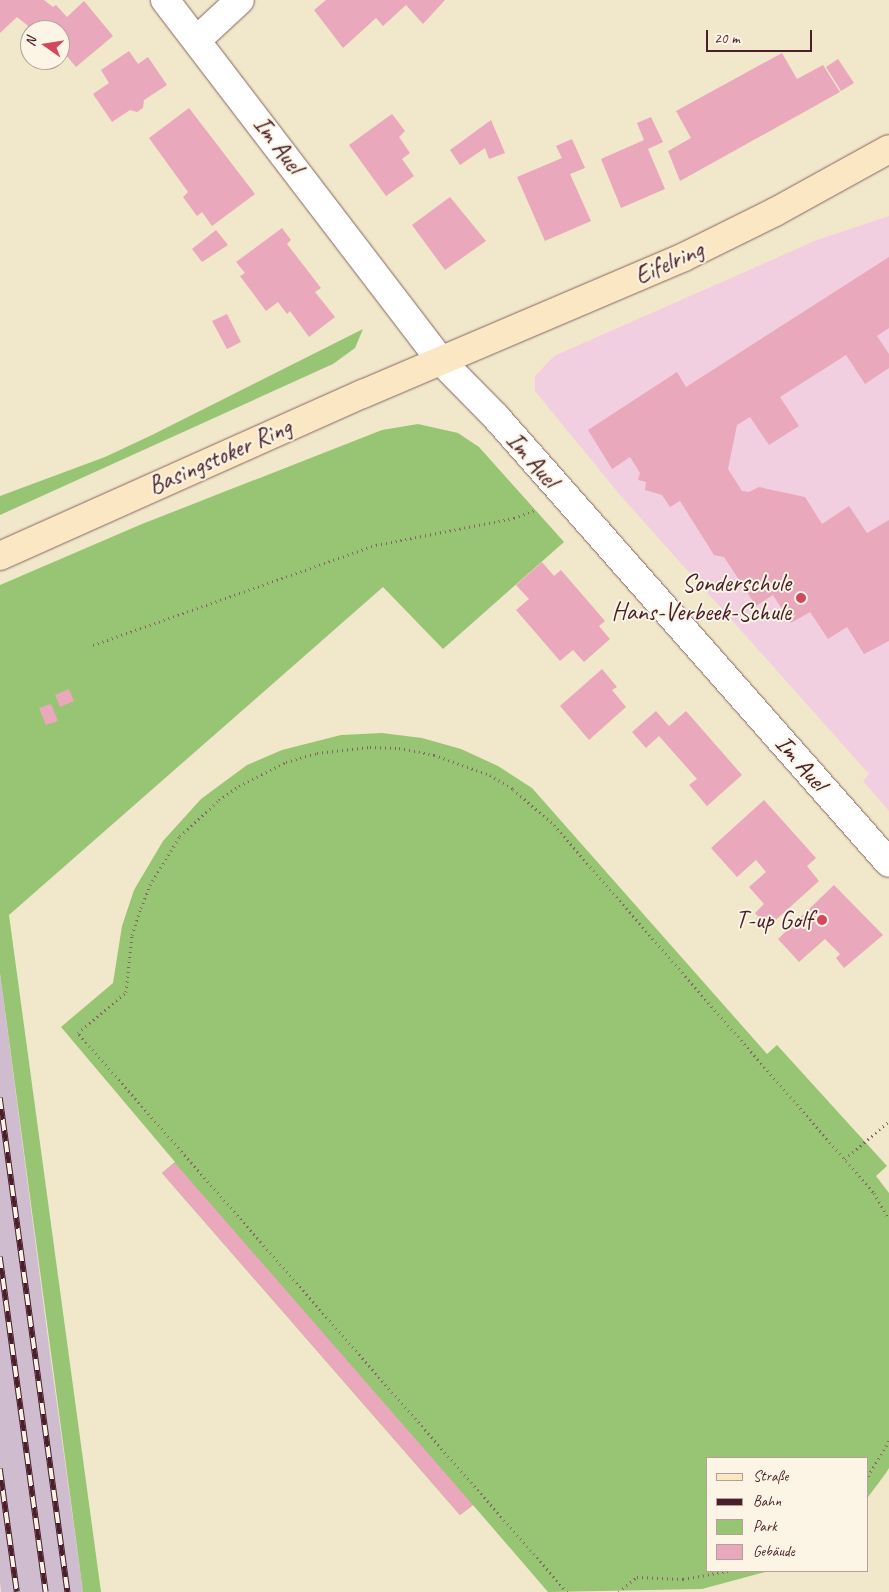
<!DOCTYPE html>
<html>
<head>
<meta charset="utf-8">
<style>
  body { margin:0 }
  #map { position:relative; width:889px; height:1592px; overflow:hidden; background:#f1e7ca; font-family:Caveat,sans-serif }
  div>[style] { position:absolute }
  .built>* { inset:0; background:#f2cfe0 }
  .industrial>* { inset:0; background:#cfbdcf }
  .green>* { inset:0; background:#98c573 }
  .building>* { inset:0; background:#eaa8bc }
  .path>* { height:3px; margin-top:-1.5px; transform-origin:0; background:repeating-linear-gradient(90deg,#846563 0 1px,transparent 0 5px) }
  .roads { filter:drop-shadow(0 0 1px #846563) drop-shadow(0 0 1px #846563) }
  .street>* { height:28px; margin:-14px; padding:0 14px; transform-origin:14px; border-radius:14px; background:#fff }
  .secondary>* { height:28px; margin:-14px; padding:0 14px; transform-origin:14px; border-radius:14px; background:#fbe7c3 }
  .rail>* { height:5.5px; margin-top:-2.75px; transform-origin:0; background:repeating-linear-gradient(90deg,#fcf5e5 0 11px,#4a1f2b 0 22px); box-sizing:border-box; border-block:1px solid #4a1f2b }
  .dots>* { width:14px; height:14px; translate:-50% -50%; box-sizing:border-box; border:2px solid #fcf5e5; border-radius:50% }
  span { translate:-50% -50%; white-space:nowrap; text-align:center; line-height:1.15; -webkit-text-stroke:4px #fcf5e5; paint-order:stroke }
  .street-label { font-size:25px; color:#4a1f2b }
  .poi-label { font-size:25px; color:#4a1f2b }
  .right { translate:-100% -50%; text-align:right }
  .legend { position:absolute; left:706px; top:1457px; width:162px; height:115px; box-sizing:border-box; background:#fcf5e5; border:1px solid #b59f9b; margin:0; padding:6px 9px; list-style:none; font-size:15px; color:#4a1f2b }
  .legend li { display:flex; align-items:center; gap:10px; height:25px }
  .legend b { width:25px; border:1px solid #b59f9b }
  .north { position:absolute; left:20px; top:20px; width:50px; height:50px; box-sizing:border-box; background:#fcf5e5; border:1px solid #b59f9b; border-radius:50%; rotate:283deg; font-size:14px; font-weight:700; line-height:20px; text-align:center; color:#4a1f2b }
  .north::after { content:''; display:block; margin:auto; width:18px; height:22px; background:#d1495b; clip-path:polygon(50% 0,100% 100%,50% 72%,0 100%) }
  .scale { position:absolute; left:706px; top:30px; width:106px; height:22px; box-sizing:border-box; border:2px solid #4a1f2b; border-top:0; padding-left:6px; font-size:15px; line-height:18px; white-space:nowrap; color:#4a1f2b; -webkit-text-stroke:4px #fcf5e5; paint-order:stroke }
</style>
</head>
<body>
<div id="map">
  <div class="built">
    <div style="clip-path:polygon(889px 216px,889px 811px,863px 781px,869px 774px,620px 495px,535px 391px,535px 376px,554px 356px,817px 240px)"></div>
  </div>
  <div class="industrial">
    <div style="clip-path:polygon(0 973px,50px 1354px,83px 1592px,1px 1592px,0 1582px)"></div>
  </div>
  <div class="green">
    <div style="clip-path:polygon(363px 329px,355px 348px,333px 364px,0 515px,0 496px,105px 457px,152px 435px)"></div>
    <div style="clip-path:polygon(418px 424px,458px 433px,479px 447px,564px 542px,443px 649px,383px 587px,9px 915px,101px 1592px,83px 1592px,0 973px,0 585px,142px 524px,382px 430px)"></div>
    <div style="clip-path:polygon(382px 733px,422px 738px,461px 749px,498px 766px,532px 788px,767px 1054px,777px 1045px,887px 1166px,876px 1176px,889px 1193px,889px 1468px,886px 1473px,868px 1497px,868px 1458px,708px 1458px,708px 1571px,769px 1571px,702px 1589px,548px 1592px,473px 1505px,460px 1515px,162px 1173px,175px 1162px,61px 1027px,113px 983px,122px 926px,134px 890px,163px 841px,201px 799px,247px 765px,282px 750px,341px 735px)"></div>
  </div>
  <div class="building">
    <div style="clip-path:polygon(0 0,44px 0,53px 7px,56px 5px,67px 17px,84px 1px,113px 36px,76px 67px,60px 48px,60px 30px,33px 30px,17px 17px,0 33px)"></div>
    <div style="clip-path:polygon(326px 0,445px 0,423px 24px,406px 5px,383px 26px,376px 18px,343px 48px,314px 10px)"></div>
    <div style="clip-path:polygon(129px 51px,138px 64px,148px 57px,167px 85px,144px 100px,143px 108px,137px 112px,130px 110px,112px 122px,93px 94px,109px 83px,101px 70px)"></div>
    <div style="clip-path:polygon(782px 53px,797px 79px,823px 65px,840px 92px,680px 181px,668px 151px,691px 138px,676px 111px)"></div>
    <div style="clip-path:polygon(838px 59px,854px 83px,841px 91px,826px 67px)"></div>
    <div style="clip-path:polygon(189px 108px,255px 194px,212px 226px,202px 212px,197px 216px,183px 197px,188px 192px,149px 138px)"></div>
    <div style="clip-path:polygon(392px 114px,405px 131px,399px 137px,410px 153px,402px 159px,414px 176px,386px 196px,349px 145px)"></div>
    <div style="clip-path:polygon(651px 117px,663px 142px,648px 149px,665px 189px,621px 208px,601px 159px,644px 140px,637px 123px)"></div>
    <div style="clip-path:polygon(491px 120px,505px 153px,489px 159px,485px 148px,460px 165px,450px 150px)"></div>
    <div style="clip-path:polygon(572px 139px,585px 168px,570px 174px,591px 221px,545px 241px,517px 177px,562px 158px,556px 146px)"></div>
    <div style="clip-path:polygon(450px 197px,486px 241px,445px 270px,412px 225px)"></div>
    <div style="clip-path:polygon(282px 228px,291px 240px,287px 244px,321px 288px,315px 292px,335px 317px,309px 337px,290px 311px,287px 314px,278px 302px,266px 311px,240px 276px,245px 273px,236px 262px)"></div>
    <div style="clip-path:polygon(216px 230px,228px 245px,202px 262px,192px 249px)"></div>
    <div style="clip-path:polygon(889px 257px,889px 328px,877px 336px,889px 354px,889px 368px,865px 384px,846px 355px,780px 397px,799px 426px,769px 445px,750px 417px,737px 425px,728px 469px,742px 491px,749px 492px,759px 487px,805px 497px,822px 524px,849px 506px,867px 533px,889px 520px,889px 641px,864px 654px,847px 627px,828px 639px,810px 612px,791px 623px,773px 595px,756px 606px,724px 557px,714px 555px,680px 501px,670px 507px,662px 495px,645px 490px,646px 482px,638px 480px,640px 473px,630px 457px,612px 469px,588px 430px,677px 372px,686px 387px)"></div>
    <div style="clip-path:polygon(227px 314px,241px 342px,227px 349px,212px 321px)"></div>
    <div style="clip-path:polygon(542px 562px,554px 576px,561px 570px,605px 621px,599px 626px,610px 639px,584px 662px,573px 650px,560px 661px,516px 610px,529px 599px,516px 585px)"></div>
    <div style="clip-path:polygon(602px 669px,617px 687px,612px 690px,626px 707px,589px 740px,560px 706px)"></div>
    <div style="clip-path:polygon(69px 689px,74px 701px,60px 707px,55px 695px)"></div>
    <div style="clip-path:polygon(51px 704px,58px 721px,46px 725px,39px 708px)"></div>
    <div style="clip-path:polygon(656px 711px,669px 726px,686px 711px,742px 775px,707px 806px,689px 785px,697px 779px,659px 736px,646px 748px,632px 732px)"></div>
    <div style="clip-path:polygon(764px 800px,816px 858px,807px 866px,819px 881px,768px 927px,755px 913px,764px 904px,749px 887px,766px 872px,756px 860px,737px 877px,711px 848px)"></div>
    <div style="clip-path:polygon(834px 885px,883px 935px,844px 968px,836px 958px,840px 954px,825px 939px,799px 962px,778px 939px)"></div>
    <div style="clip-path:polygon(175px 1163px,473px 1505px,460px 1515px,162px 1173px)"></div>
  </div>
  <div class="path">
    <div style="left:93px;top:645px;width:300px;rotate:-19.5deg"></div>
    <div style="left:376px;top:545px;width:141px;rotate:-11.1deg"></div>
    <div style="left:514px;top:518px;width:22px;rotate:-21deg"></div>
    <div style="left:845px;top:1159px;width:58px;rotate:-40.8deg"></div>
    <div style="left:868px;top:1476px;width:41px;rotate:-59deg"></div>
    <div style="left:567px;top:1592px;width:743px;rotate:-131.18deg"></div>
    <div style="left:78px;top:1033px;width:63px;rotate:-40.5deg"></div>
    <div style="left:126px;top:992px;width:57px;rotate:-84deg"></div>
    <div style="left:132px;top:935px;width:28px;rotate:-72deg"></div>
    <div style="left:141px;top:908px;width:25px;rotate:-69deg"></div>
    <div style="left:150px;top:885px;width:57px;rotate:-58.5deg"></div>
    <div style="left:180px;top:836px;width:53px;rotate:-42.7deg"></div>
    <div style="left:219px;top:800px;width:24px;rotate:-35deg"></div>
    <div style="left:239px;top:786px;width:53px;rotate:-27.1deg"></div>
    <div style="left:286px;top:762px;width:32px;rotate:-16deg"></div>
    <div style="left:317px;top:753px;width:53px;rotate:-6.5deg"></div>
    <div style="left:370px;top:747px;width:29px;rotate:2deg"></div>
    <div style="left:399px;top:748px;width:36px;rotate:11deg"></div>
    <div style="left:434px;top:755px;width:59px;rotate:19.7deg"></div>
    <div style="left:490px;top:775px;width:27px;rotate:31deg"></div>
    <div style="left:513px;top:789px;width:55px;rotate:41.3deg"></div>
    <div style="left:554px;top:825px;width:488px;rotate:49deg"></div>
    <div style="left:874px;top:1193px;width:30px;rotate:60deg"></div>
    <div style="left:619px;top:1592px;width:23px;rotate:-40deg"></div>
    <div style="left:637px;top:1577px;width:46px;rotate:2.5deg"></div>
    <div style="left:683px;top:1579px;width:46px;rotate:-10.1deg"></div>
  </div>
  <div class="roads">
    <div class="street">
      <div style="left:165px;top:0;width:456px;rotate:52.6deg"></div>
      <div style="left:442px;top:362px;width:77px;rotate:45.5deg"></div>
      <div style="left:496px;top:417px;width:594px;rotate:48.61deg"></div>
      <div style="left:198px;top:39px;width:57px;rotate:-42.9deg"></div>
    </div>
    <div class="secondary">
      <div style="left:0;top:556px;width:398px;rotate:-24.1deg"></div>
      <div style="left:363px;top:394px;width:347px;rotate:-23.1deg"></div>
      <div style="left:682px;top:258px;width:104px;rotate:-26.3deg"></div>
      <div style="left:775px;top:212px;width:130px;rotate:-28.9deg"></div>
    </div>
  </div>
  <div class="rail">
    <div style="left:0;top:1098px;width:499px;rotate:82.2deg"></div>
    <div style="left:0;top:1257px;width:338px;rotate:82.2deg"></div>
    <div style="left:0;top:1469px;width:124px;rotate:82.1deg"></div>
  </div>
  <div class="dots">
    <div style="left:801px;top:598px;background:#d1495b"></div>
    <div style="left:822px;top:920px;background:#d1495b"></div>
  </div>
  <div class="street-label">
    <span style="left:278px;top:145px;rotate:53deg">Im Auel</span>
    <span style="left:669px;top:263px;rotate:-24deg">Eifelring</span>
    <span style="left:220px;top:457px;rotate:-24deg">Basingstoker Ring</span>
    <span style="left:532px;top:460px;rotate:49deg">Im Auel</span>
    <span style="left:801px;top:763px;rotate:49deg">Im Auel</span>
  </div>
  <div class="poi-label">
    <span class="right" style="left:791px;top:598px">Sonderschule<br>Hans-Verbeek-Schule</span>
    <span class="right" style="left:812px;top:920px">T-up Golf</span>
  </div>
  <ul class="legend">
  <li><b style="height:6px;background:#fbe7c3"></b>Straße</li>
  <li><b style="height:6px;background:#4a1f2b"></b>Bahn</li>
  <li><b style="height:14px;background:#98c573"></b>Park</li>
  <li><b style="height:14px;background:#eaa8bc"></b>Gebäude</li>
  </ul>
  <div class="north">N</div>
  <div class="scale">20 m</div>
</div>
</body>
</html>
